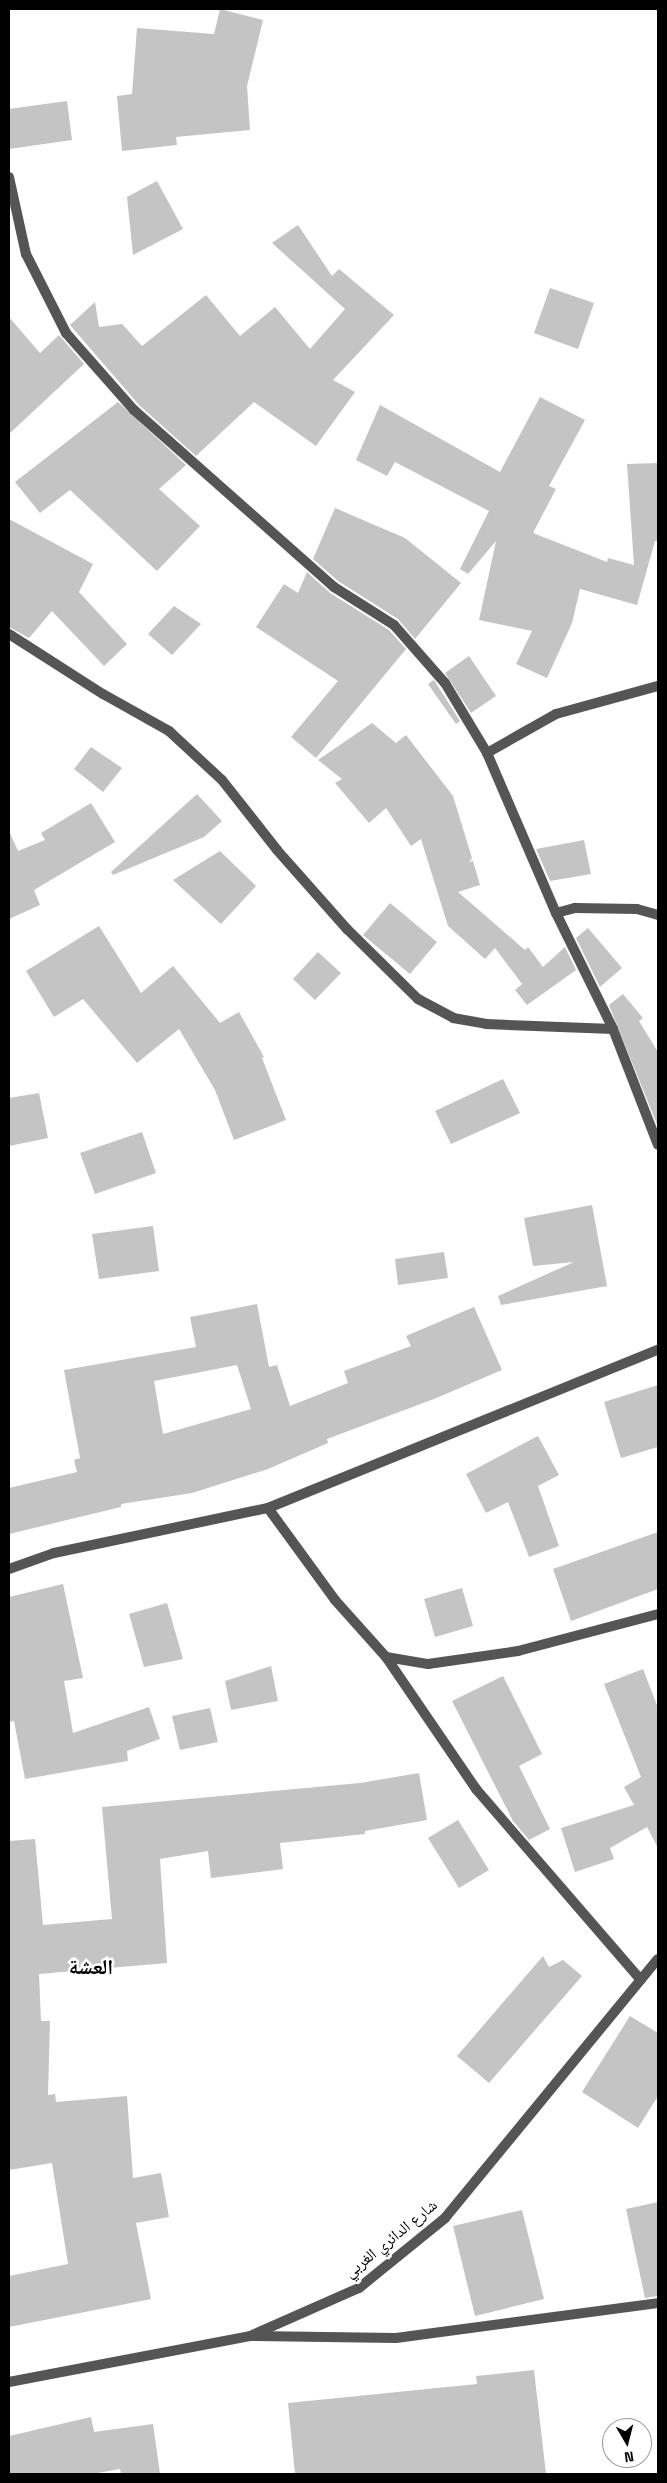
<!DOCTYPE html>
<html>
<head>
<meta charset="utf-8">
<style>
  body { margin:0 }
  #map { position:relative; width:667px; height:2483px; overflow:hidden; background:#fff; font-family:"Space Grotesk","Noto Naskh Arabic",sans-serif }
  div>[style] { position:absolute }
  .building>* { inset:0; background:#c4c4c4 }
  .minor>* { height:10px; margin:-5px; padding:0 5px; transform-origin:5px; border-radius:5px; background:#555 }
  .tertiary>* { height:10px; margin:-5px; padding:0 5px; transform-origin:5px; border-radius:5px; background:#555 }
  span { translate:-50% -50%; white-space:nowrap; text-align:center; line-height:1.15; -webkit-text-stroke:5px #fff; paint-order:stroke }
  .street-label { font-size:16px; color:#000 }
  .district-label { font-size:21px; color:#000; font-weight:700 }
  .frame { position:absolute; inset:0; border:10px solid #000; pointer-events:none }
  .north { position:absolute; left:602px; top:2418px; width:50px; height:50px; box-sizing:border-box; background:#fff; border:1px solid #999; border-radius:50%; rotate:172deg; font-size:14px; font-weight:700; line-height:20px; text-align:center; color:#000 }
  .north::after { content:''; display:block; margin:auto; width:18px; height:22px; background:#000; clip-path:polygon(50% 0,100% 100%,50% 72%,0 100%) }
</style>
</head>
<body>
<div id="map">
  <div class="building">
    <div style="clip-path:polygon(220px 9px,263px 20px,247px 86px,250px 130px,176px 137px,177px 145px,122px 151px,117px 96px,132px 94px,137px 28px,214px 34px)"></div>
    <div style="clip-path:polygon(67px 101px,72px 140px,9px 149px,9px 109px)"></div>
    <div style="clip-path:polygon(157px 181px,183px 229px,133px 255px,127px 197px)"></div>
    <div style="clip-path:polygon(298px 225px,332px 276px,339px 269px,394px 315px,333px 380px,355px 392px,316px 446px,254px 402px,196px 456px,139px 405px,70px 325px,95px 302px,99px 327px,122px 324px,142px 346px,206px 295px,240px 336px,275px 307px,310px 349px,345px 309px,272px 243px)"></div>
    <div style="clip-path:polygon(550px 288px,594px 303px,578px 349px,534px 333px)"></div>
    <div style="clip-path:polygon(9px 317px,40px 353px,59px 335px,84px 364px,9px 434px)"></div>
    <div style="clip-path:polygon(540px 397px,585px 420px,549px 486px,556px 489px,533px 533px,607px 562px,608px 558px,634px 565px,627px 464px,658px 463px,658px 541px,655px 541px,637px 605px,580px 589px,572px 623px,547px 678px,516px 664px,532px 631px,479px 620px,496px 541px,468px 574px,460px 569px,489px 511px,395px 462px,387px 476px,356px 460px,380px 405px,500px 472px)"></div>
    <div style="clip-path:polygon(118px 402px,186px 465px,159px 489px,200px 526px,157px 571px,70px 490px,40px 513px,15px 482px)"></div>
    <div style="clip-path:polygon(335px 508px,405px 538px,461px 583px,415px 639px,398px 619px,338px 581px,313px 559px)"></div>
    <div style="clip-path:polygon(9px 519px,93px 564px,79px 592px,127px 644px,104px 666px,52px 611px,29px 638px,9px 627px)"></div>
    <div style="clip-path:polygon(307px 572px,330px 593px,389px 630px,406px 649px,316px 758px,291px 737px,338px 681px,256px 627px,284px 584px,298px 593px)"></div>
    <div style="clip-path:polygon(174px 606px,201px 624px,172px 655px,148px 634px)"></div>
    <div style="clip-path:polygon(469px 656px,496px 696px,471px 713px,445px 673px)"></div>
    <div style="clip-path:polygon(434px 680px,460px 721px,456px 724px,428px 684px)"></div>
    <div style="clip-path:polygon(372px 723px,396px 743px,406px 735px,453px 796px,472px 858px,469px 862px,473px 861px,480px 885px,458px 892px,525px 950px,528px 947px,543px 967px,565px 947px,576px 970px,527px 1005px,515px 990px,522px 984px,495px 948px,485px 959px,448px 926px,421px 839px,411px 846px,386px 808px,369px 823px,335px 783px,342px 779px,318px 760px)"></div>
    <div style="clip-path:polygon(91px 747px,122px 768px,103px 792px,74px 769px)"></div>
    <div style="clip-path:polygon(197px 794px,222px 821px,204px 837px,113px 875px,111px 872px)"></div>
    <div style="clip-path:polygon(91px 803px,115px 842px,34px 890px,40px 905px,9px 919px,9px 831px,18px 851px,45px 840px,41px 833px)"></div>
    <div style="clip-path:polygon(584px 840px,591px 874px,550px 881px,536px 849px)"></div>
    <div style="clip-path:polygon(220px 851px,256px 886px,221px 924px,173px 880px)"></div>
    <div style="clip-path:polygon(390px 903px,437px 942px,410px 974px,363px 935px)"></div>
    <div style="clip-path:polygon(99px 926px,141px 993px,173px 966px,220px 1023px,239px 1012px,264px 1057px,262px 1058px,286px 1120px,234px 1140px,215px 1090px,179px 1029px,137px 1063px,83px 999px,54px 1017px,26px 971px)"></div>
    <div style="clip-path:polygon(588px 928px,622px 968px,600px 987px,576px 938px)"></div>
    <div style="clip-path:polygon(318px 952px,341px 973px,315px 1000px,293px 979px)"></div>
    <div style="clip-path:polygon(623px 994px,643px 1018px,639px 1021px,658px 1052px,658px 1127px,609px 1005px)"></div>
    <div style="clip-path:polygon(503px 1079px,520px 1113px,451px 1144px,435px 1111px)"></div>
    <div style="clip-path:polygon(39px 1093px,48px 1138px,9px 1146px,9px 1098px)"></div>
    <div style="clip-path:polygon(142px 1132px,156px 1173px,95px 1194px,80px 1153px)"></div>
    <div style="clip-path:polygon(592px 1205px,607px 1286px,501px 1305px,498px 1296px,574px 1262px,533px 1266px,524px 1218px)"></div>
    <div style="clip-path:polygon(153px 1226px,159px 1271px,99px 1279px,92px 1234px)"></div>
    <div style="clip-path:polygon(444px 1252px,448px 1278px,398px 1285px,395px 1259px)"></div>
    <div style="clip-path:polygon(evenodd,257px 1304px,269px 1367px,277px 1365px,290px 1406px,348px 1383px,344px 1371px,411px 1346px,406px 1336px,474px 1307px,502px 1370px,434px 1399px,327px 1439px,328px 1443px,268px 1469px,192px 1493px,121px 1504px,121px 1507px,9px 1534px,9px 1488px,77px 1472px,74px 1460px,80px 1458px,64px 1370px,196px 1347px,190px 1317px,257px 1304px,237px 1365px,251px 1409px,163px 1434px,154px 1381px,237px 1365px)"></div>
    <div style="clip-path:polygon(658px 1385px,658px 1447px,621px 1458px,604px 1402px)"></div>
    <div style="clip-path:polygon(538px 1436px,559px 1475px,538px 1486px,559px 1546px,529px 1557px,508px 1502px,486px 1513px,466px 1474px)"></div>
    <div style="clip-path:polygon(658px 1532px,658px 1589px,571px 1621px,553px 1569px)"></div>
    <div style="clip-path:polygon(63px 1584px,83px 1678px,64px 1681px,73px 1733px,149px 1707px,160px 1739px,127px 1751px,128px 1761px,25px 1779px,14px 1721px,9px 1722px,9px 1597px)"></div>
    <div style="clip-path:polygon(462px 1588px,473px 1626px,435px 1637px,424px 1599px)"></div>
    <div style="clip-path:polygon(167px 1603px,183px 1659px,144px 1667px,129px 1614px)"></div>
    <div style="clip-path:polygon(271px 1666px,278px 1701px,231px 1710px,225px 1681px)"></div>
    <div style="clip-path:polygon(643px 1669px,658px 1708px,658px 1848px,647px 1827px,610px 1848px,614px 1859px,575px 1872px,561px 1828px,634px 1805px,624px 1787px,641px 1777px,604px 1684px)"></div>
    <div style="clip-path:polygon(503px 1676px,542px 1754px,519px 1766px,550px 1829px,529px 1840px,513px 1821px,452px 1701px)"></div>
    <div style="clip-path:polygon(210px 1708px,218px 1742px,180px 1750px,172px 1716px)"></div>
    <div style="clip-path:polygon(419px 1773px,427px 1820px,365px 1831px,365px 1834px,280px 1843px,283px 1869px,211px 1878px,208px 1851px,160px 1859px,167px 1963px,39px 1974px,41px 2021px,50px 2021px,48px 2095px,55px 2094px,56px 2102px,127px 2096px,133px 2178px,161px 2173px,169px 2217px,136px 2223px,151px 2299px,9px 2327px,9px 2276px,68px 2264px,52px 2163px,9px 2170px,9px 1841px,35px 1839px,43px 1925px,112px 1919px,102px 1807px,360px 1783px)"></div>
    <div style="clip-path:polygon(458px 1820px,489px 1870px,459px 1888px,428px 1838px)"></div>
    <div style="clip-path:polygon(543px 1956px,549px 1967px,563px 1960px,582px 1976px,489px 2083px,457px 2056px)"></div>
    <div style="clip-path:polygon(630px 2016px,658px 2033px,658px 2096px,638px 2128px,582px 2092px)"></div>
    <div style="clip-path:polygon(658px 2202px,658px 2296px,645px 2298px,626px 2209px)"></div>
    <div style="clip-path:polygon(522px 2210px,544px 2299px,475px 2316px,453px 2226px)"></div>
    <div style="clip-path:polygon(534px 2370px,546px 2474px,295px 2474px,288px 2403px,477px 2384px,476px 2376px)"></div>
    <div style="clip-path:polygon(91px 2417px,94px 2432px,153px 2424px,160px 2474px,121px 2474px,120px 2469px,92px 2474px,9px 2474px,9px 2436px)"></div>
  </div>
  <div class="minor">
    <div style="left:9px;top:177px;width:79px;rotate:77.6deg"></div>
    <div style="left:26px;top:254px;width:89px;rotate:63.1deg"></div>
    <div style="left:66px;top:333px;width:103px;rotate:48.6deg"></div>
    <div style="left:134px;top:410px;width:267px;rotate:41.5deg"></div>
    <div style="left:334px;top:587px;width:71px;rotate:32.3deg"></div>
    <div style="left:394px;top:625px;width:77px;rotate:48.7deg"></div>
    <div style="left:445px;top:683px;width:82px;rotate:59deg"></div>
    <div style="left:487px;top:753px;width:174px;rotate:66.7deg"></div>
    <div style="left:556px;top:913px;width:129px;rotate:63.8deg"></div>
    <div style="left:613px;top:1029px;width:124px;rotate:68.8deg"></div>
    <div style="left:9px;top:634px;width:112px;rotate:32.6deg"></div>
    <div style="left:103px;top:694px;width:76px;rotate:29.3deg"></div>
    <div style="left:169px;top:731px;width:72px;rotate:42.8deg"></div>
    <div style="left:222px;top:780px;width:89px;rotate:51.8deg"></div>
    <div style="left:277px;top:850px;width:106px;rotate:48.5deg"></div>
    <div style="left:347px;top:929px;width:100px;rotate:44.6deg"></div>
    <div style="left:418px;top:999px;width:40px;rotate:28deg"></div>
    <div style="left:453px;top:1018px;width:34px;rotate:10deg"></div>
    <div style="left:486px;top:1024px;width:127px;rotate:2.3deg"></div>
    <div style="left:487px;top:753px;width:79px;rotate:-29.5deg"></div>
    <div style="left:556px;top:714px;width:106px;rotate:-15.4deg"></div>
    <div style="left:556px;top:913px;width:20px;rotate:-15deg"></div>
    <div style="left:575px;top:908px;width:62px;rotate:0.9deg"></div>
    <div style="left:637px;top:909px;width:22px;rotate:16deg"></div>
    <div style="left:268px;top:1508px;width:114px;rotate:53.9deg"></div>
    <div style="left:335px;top:1600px;width:76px;rotate:48.2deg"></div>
    <div style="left:386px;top:1657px;width:160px;rotate:55.7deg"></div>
    <div style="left:476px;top:1789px;width:252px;rotate:49.2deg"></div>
    <div style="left:9px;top:1569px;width:48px;rotate:-19.6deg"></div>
    <div style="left:54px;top:1553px;width:219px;rotate:-11.9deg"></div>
    <div style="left:268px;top:1508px;width:421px;rotate:-22.1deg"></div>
    <div style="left:386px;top:1657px;width:43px;rotate:9.5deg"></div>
    <div style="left:428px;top:1664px;width:91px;rotate:-8.2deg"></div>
    <div style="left:518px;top:1651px;width:145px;rotate:-14.8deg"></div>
    <div style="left:251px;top:2336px;width:145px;rotate:0.8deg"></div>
    <div style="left:396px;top:2338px;width:264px;rotate:-7.6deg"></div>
  </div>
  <div class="tertiary">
    <div style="left:9px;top:2382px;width:245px;rotate:-10.8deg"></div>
    <div style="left:250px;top:2336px;width:119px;rotate:-23.8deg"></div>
    <div style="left:359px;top:2288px;width:111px;rotate:-39.1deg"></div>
    <div style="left:445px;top:2218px;width:335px;rotate:-50.6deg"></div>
  </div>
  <div class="street-label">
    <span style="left:391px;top:2239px;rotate:-39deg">شارع الدائري الغربي</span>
  </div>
  <div class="district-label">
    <span style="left:91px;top:1967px">العشة</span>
  </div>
  <div class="frame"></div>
  <div class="north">N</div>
</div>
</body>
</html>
